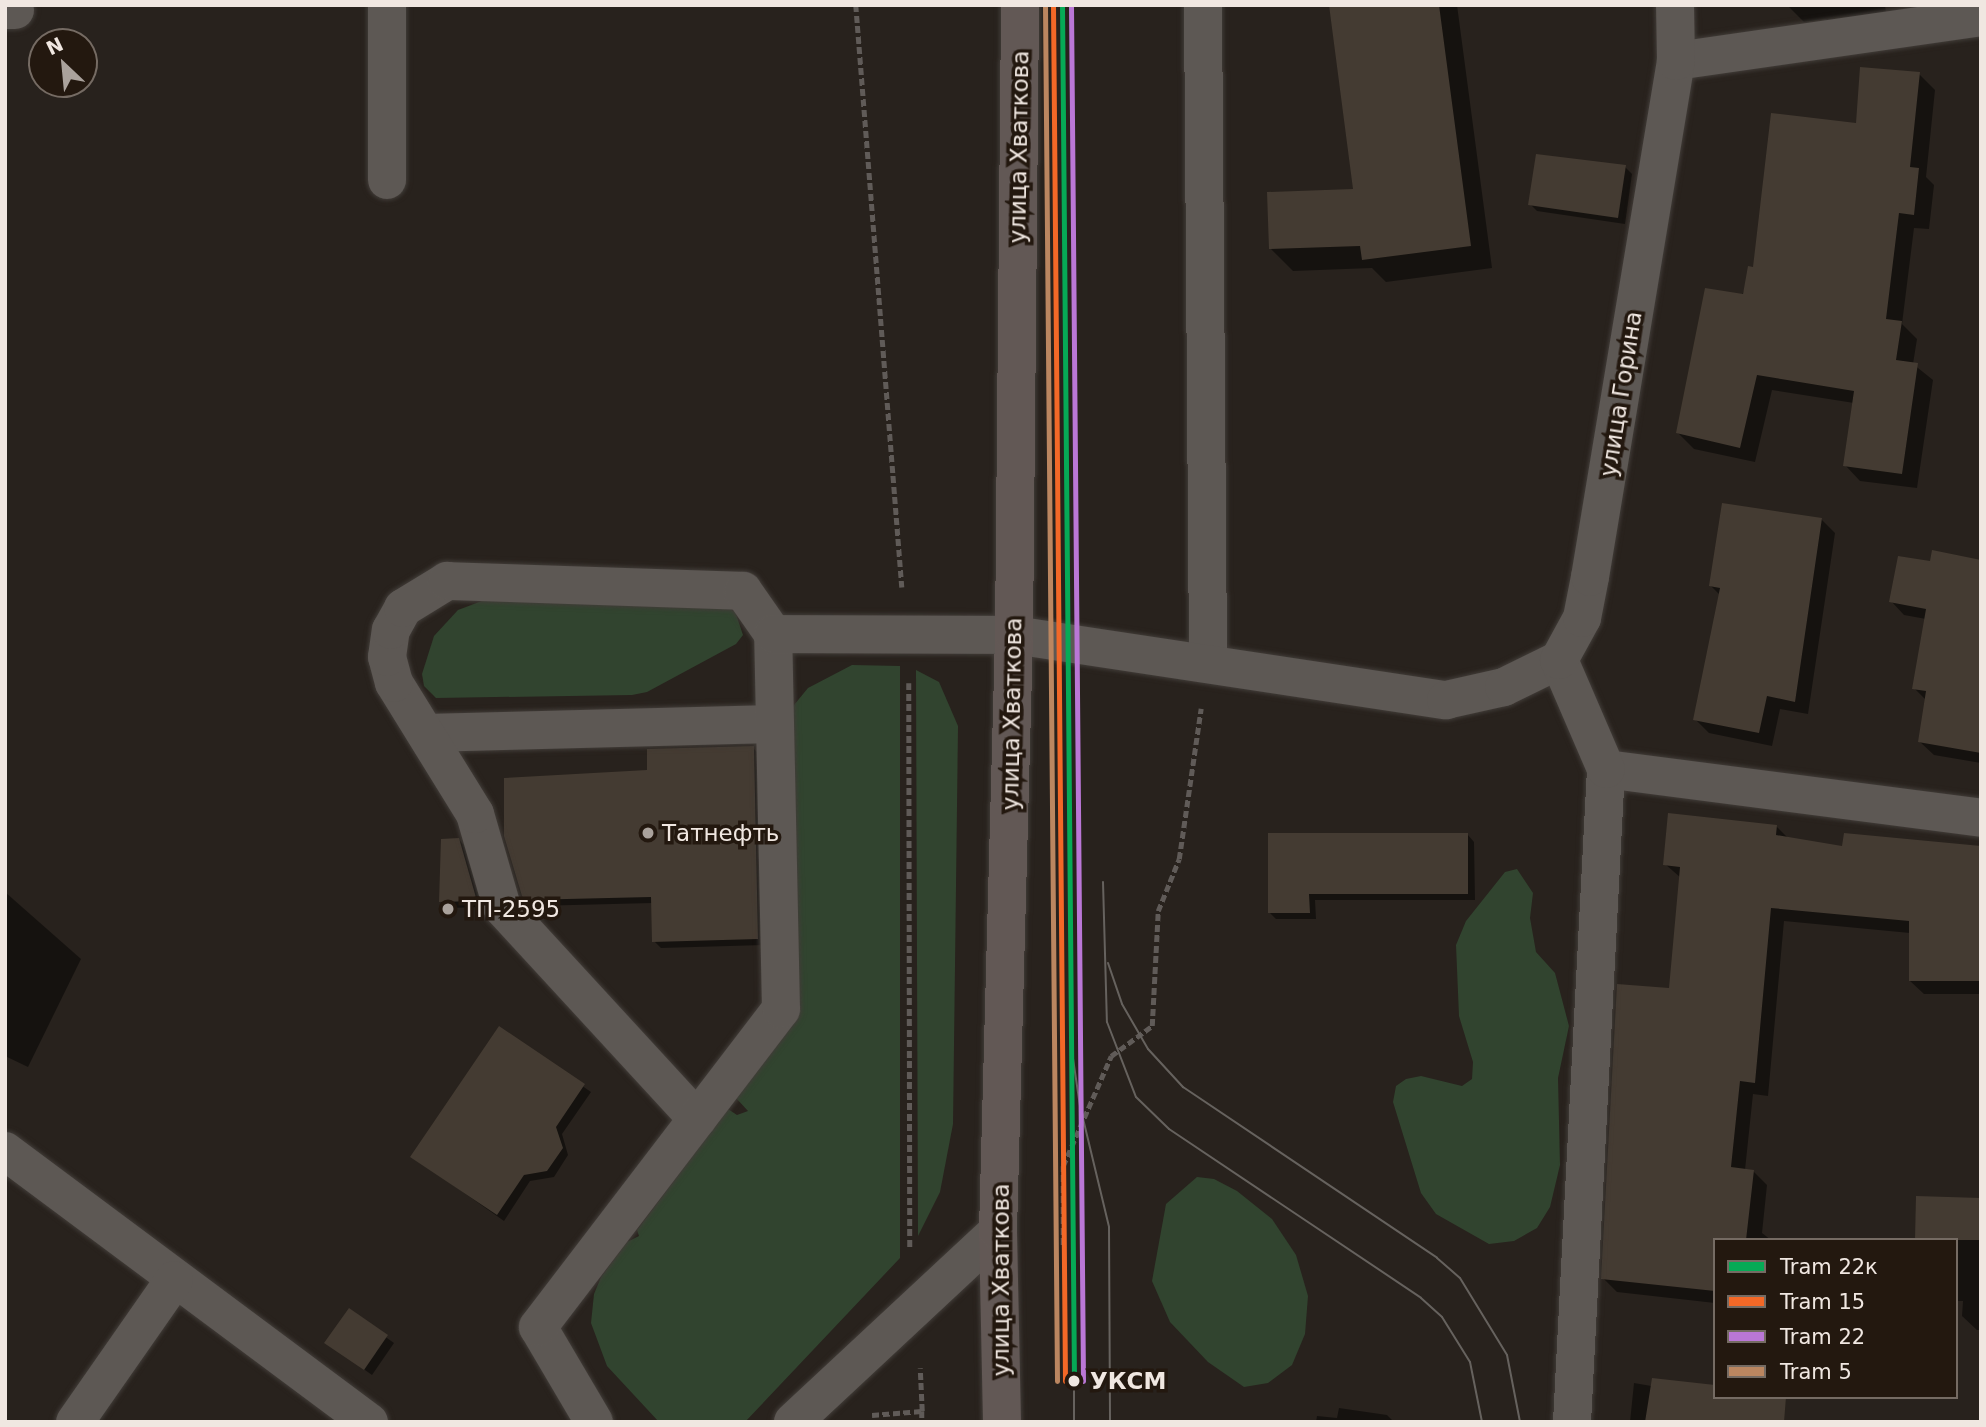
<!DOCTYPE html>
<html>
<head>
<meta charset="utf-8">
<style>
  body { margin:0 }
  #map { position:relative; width:1986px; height:1427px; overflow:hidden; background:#28221d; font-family:"DejaVu Sans",sans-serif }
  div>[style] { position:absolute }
  .green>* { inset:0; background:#31442f }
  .shadow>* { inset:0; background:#0007 }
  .building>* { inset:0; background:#443b32 }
  .path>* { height:4.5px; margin-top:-2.25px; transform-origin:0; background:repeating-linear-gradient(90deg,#605b58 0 7px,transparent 0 10.5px) }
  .roads { filter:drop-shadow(0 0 2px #413c38) drop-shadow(0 0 2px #413c38) }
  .minor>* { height:38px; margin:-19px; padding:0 19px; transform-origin:19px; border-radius:19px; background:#5d5854 }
  .major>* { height:38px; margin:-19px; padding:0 19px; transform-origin:19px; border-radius:19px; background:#625855 }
  .tram>* { height:2px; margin:-1px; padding:0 1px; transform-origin:1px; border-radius:1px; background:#66625e }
  .tram-1>* { height:5px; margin:-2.5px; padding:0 2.5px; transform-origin:2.5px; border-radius:2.5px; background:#06aa56 }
  .tram-2>* { height:5px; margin:-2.5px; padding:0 2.5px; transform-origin:2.5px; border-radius:2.5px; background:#f36827 }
  .tram-3>* { height:5px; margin:-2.5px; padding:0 2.5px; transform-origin:2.5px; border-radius:2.5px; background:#ba77d6 }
  .tram-4>* { height:5px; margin:-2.5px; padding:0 2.5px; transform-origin:2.5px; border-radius:2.5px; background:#bb8660 }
  .dots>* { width:19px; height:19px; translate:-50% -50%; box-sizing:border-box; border:4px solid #23180f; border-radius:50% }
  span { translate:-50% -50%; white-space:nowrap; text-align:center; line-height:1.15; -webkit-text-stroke:7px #23180f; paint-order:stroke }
  .street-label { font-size:23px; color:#f0e7e1 }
  .poi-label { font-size:23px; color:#f0e7e1 }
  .left { translate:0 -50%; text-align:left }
  .stop-label { font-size:23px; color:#f0e7e1; font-weight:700 }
  .frame { position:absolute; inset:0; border:7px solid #f0e7e1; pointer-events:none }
  .legend { position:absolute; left:1713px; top:1238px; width:245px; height:161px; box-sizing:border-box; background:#23180f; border:2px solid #756b63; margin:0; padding:9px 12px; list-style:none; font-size:21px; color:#f0e7e1 }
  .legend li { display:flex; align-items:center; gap:14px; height:35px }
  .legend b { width:35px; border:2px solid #756b63 }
  .north { position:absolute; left:28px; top:28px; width:70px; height:70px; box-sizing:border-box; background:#23180f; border:2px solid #756b63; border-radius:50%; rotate:334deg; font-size:19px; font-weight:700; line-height:28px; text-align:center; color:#f0e7e1 }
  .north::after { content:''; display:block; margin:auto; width:24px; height:32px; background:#aaa29c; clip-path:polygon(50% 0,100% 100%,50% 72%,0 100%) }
</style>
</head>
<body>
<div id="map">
  <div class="green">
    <div style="clip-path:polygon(487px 599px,717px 605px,735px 611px,743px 635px,736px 644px,647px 692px,632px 695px,436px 698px,424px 686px,422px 674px,434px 636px,458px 610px)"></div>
    <div style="clip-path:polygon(852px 665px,900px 666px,900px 1258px,745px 1422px,659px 1422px,607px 1366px,591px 1323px,594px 1294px,601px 1277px,627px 1242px,639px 1236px,637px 1230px,728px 1109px,737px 1115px,748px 1111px,736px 1098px,787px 1029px,787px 727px,794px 705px,808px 688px)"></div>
    <div style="clip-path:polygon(916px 670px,939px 682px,958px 726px,953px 1124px,940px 1192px,918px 1236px)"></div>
    <div style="clip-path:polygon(1517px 869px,1533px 893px,1530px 918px,1536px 952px,1555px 973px,1569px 1026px,1558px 1078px,1560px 1165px,1550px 1207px,1537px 1228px,1514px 1241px,1489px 1244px,1436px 1214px,1421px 1193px,1393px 1102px,1396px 1086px,1406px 1079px,1421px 1076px,1462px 1086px,1472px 1079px,1473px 1062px,1459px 1016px,1456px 945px,1466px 921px,1505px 872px)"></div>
    <div style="clip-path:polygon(1197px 1177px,1214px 1179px,1237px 1191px,1272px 1219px,1296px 1255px,1308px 1296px,1305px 1334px,1292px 1365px,1268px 1383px,1244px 1387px,1208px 1362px,1170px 1322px,1152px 1281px,1166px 1204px)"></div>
  </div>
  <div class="shadow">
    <div style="clip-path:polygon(1330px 5px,1457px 5px,1492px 268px,1386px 282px,1372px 268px,1293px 271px,1271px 249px,1355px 190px)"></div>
    <div style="clip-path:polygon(1787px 5px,1885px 5px,1888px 27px,1842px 34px,1826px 19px,1804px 22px)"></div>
    <div style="clip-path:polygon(1919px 74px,1935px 90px,1926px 177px,1934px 185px,1929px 229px,1914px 228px,1902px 324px,1917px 339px,1913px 364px,1933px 380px,1917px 488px,1860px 481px,1845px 465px,1854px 403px,1772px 390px,1755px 462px,1694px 449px,1678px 433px,1754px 269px,1858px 125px)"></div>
    <div style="clip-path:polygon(1625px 167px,1632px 174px,1625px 224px,1537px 211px,1530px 204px)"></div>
    <div style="clip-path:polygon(1821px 519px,1835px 533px,1808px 714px,1780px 709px,1772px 746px,1709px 733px,1695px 719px,1720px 595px,1711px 586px)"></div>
    <div style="clip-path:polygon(1981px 561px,1981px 763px,1934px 755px,1920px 742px,1927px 701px,1914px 688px,1926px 619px,1904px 615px,1891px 601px,1931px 563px)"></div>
    <div style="clip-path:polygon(753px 748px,760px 755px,764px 945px,661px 948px,654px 941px,653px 903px,534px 906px,526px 899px,649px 771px)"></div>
    <div style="clip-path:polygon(1776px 826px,1789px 839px,1843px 848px,1981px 848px,1981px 994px,1924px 994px,1910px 981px,1910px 933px,1784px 921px,1768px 1096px,1753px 1094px,1745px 1170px,1753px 1171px,1767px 1185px,1762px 1233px,1771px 1240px,1715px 1240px,1715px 1303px,1617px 1292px,1603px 1278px,1671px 990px,1681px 878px,1665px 864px)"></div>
    <div style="clip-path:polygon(1270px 835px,1468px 835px,1474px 842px,1475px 900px,1315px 900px,1316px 919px,1276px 919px,1270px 913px)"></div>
    <div style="clip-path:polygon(459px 840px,466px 847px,483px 907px,447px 908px,440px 901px)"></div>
    <div style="clip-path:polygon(5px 892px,81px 959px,28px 1067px,5px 1056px)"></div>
    <div style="clip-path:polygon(500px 1029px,591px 1092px,562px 1134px,568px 1155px,554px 1177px,530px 1181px,504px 1221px,413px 1157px)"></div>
    <div style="clip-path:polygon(1981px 1199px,1981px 1330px,1977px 1330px,1962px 1316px,1963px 1301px,1956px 1301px,1956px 1240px)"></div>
    <div style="clip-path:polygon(349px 1311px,394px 1343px,372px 1375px,327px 1343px)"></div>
    <div style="clip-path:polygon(1634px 1383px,1715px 1397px,1734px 1422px,1630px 1422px)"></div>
    <div style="clip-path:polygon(1339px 1408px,1387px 1415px,1394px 1422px,1316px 1422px,1317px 1416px,1337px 1418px)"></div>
  </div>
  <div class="building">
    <div style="clip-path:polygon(1329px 5px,1439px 5px,1471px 246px,1362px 260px,1360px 246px,1269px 249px,1267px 192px,1353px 189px)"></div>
    <div style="clip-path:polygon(1860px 67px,1920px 72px,1910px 167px,1919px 168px,1914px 215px,1899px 213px,1886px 319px,1902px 321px,1896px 360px,1918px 363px,1902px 474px,1843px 466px,1854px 391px,1757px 375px,1740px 448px,1676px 433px,1705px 288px,1743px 294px,1748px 266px,1753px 267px,1771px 113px,1856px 123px)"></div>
    <div style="clip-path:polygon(1536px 154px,1626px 165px,1618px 218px,1528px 205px)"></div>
    <div style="clip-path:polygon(1722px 503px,1822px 518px,1795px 702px,1767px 696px,1759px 733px,1693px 720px,1720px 588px,1709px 586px)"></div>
    <div style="clip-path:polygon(1932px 550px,1981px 560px,1981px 753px,1918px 742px,1926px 691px,1912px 689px,1926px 609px,1889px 602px,1898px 556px,1930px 561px)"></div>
    <div style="clip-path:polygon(754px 746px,758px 939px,652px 942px,651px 897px,525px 900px,522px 896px,504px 836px,504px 778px,647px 770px,647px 749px)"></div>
    <div style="clip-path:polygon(1668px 813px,1777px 825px,1776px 835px,1842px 846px,1844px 833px,1981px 846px,1981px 981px,1909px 981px,1909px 921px,1771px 908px,1755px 1083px,1740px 1081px,1731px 1167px,1754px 1170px,1746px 1240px,1715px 1240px,1715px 1291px,1601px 1279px,1617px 984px,1669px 988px,1680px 867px,1663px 865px)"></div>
    <div style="clip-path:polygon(1268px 833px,1468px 833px,1468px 894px,1309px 894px,1310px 913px,1268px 913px)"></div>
    <div style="clip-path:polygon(459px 838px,477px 901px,439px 902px,441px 839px)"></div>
    <div style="clip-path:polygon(499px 1026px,585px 1084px,556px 1127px,563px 1148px,547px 1171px,524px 1175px,497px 1215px,410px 1157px)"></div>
    <div style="clip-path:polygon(1916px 1196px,1981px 1198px,1981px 1240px,1915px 1240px)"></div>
    <div style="clip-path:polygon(349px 1308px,388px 1335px,364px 1370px,324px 1343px)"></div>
    <div style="clip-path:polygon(1652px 1378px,1715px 1385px,1715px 1397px,1786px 1397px,1784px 1422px,1645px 1422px)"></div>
  </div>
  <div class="path">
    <div style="left:856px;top:5px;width:584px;rotate:85.48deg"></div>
    <div style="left:909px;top:683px;width:565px;rotate:89.9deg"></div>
    <div style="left:1063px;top:1245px;width:79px;rotate:-90deg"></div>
    <div style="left:1063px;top:1166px;width:120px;rotate:-66.4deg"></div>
    <div style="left:1111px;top:1056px;width:51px;rotate:-36.2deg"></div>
    <div style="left:1152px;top:1026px;width:115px;rotate:-87deg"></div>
    <div style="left:1158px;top:911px;width:56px;rotate:-68deg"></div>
    <div style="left:1179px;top:859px;width:152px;rotate:-81.7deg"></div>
    <div style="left:922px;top:1411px;width:11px;rotate:90deg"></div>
    <div style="left:872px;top:1415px;width:50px;rotate:-4.6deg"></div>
    <div style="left:922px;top:1411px;width:43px;rotate:-92.7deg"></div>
  </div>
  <div class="roads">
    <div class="minor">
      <div style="left:387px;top:5px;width:175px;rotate:90deg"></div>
      <div style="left:1203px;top:5px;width:658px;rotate:89.56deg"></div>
      <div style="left:5px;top:10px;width:10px"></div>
      <div style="left:1676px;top:61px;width:308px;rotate:-8.2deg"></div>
      <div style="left:426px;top:733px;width:348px;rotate:-1.5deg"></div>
      <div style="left:1606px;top:769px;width:378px;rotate:7.4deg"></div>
      <div style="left:697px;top:1119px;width:288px;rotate:-132.6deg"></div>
      <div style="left:502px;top:907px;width:97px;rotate:-106.2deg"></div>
      <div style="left:475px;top:814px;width:154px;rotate:-121.7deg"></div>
      <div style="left:394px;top:683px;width:27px;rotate:-105deg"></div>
      <div style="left:387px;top:657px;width:27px;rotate:-82deg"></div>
      <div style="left:391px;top:630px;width:25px;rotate:-61deg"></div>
      <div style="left:403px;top:608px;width:52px;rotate:-31.5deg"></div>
      <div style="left:447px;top:581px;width:296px;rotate:1.9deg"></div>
      <div style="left:743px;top:591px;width:52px;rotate:55.1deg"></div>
      <div style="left:5px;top:1151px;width:454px;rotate:36.7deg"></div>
      <div style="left:75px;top:1422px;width:173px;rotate:-55.1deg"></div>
      <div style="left:594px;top:1422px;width:110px;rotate:-120.5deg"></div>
      <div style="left:538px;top:1327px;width:400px;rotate:-52.6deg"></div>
      <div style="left:781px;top:1009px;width:375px;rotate:-91.2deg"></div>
      <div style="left:773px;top:634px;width:241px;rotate:0.2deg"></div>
      <div style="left:1014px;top:635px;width:437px;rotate:8.6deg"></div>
      <div style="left:1446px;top:700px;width:59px;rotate:-12.6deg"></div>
      <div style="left:1504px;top:687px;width:61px;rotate:-26.1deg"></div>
      <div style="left:793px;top:1422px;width:280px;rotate:-43deg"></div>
      <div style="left:1572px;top:1422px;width:654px;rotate:-87.02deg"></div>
      <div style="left:1606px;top:769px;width:119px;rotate:-113.3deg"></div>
      <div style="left:1559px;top:660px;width:48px;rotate:-61.3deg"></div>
      <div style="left:1582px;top:618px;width:42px;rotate:-79deg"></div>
      <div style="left:1590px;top:577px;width:523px;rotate:-80.54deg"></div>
      <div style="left:1676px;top:61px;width:56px;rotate:-91deg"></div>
    </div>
    <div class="major">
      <div style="left:1002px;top:1422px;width:191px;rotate:-91.2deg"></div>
      <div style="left:998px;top:1231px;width:596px;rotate:-88.46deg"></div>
      <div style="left:1014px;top:635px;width:630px;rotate:-89.45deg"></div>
    </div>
  </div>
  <div class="tram">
    <div style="left:1103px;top:882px;width:140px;rotate:88.4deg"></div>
    <div style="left:1107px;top:1022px;width:80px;rotate:68.9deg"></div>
    <div style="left:1136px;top:1097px;width:46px;rotate:44.1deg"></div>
    <div style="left:1169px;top:1129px;width:303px;rotate:33.8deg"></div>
    <div style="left:1421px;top:1298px;width:28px;rotate:42deg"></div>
    <div style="left:1442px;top:1317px;width:53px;rotate:58.1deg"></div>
    <div style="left:1470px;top:1362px;width:61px;rotate:78.7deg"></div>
    <div style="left:1108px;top:963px;width:43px;rotate:71.1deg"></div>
    <div style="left:1122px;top:1004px;width:52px;rotate:60deg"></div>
    <div style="left:1148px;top:1049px;width:52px;rotate:47.4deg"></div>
    <div style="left:1183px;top:1087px;width:306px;rotate:33.9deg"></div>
    <div style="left:1437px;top:1258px;width:30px;rotate:41deg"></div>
    <div style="left:1460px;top:1278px;width:90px;rotate:58.6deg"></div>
    <div style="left:1507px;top:1355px;width:68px;rotate:79deg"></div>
    <div style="left:1071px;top:1045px;width:62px;rotate:81.6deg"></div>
    <div style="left:1080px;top:1106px;width:124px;rotate:76.5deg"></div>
    <div style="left:1109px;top:1227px;width:195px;rotate:89.7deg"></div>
    <div style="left:1074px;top:1381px;width:41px;rotate:90deg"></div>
  </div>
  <div class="tram-1">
    <div style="left:1062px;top:5px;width:1376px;rotate:89.5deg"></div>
  </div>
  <div class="tram-2">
    <div style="left:1053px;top:5px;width:1376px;rotate:89.5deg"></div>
  </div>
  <div class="tram-3">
    <div style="left:1071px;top:5px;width:1376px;rotate:89.5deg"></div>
  </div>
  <div class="tram-4">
    <div style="left:1045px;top:5px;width:1376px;rotate:89.5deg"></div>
  </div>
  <div class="dots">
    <div style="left:648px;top:833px;background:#aaa29c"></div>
    <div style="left:448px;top:909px;background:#aaa29c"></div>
    <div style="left:1074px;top:1381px;background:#f0e7e1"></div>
  </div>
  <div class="street-label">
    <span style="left:1019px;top:147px;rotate:-89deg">улица Хваткова</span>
    <span style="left:1621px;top:394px;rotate:-81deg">улица Горина</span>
    <span style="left:1012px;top:714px;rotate:-89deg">улица Хваткова</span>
    <span style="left:1001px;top:1280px;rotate:-90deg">улица Хваткова</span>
  </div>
  <div class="poi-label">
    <span class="left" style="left:662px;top:833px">Татнефть</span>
    <span class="left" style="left:462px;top:909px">ТП-2595</span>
  </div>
  <div class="stop-label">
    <span class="left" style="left:1090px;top:1381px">УКСМ</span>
  </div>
  <div class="frame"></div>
  <ul class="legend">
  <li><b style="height:9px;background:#06aa56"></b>Tram 22к</li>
  <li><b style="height:9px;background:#f36827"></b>Tram 15</li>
  <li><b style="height:9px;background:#ba77d6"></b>Tram 22</li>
  <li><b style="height:9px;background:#bb8660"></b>Tram 5</li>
  </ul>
  <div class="north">N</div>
</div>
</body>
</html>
